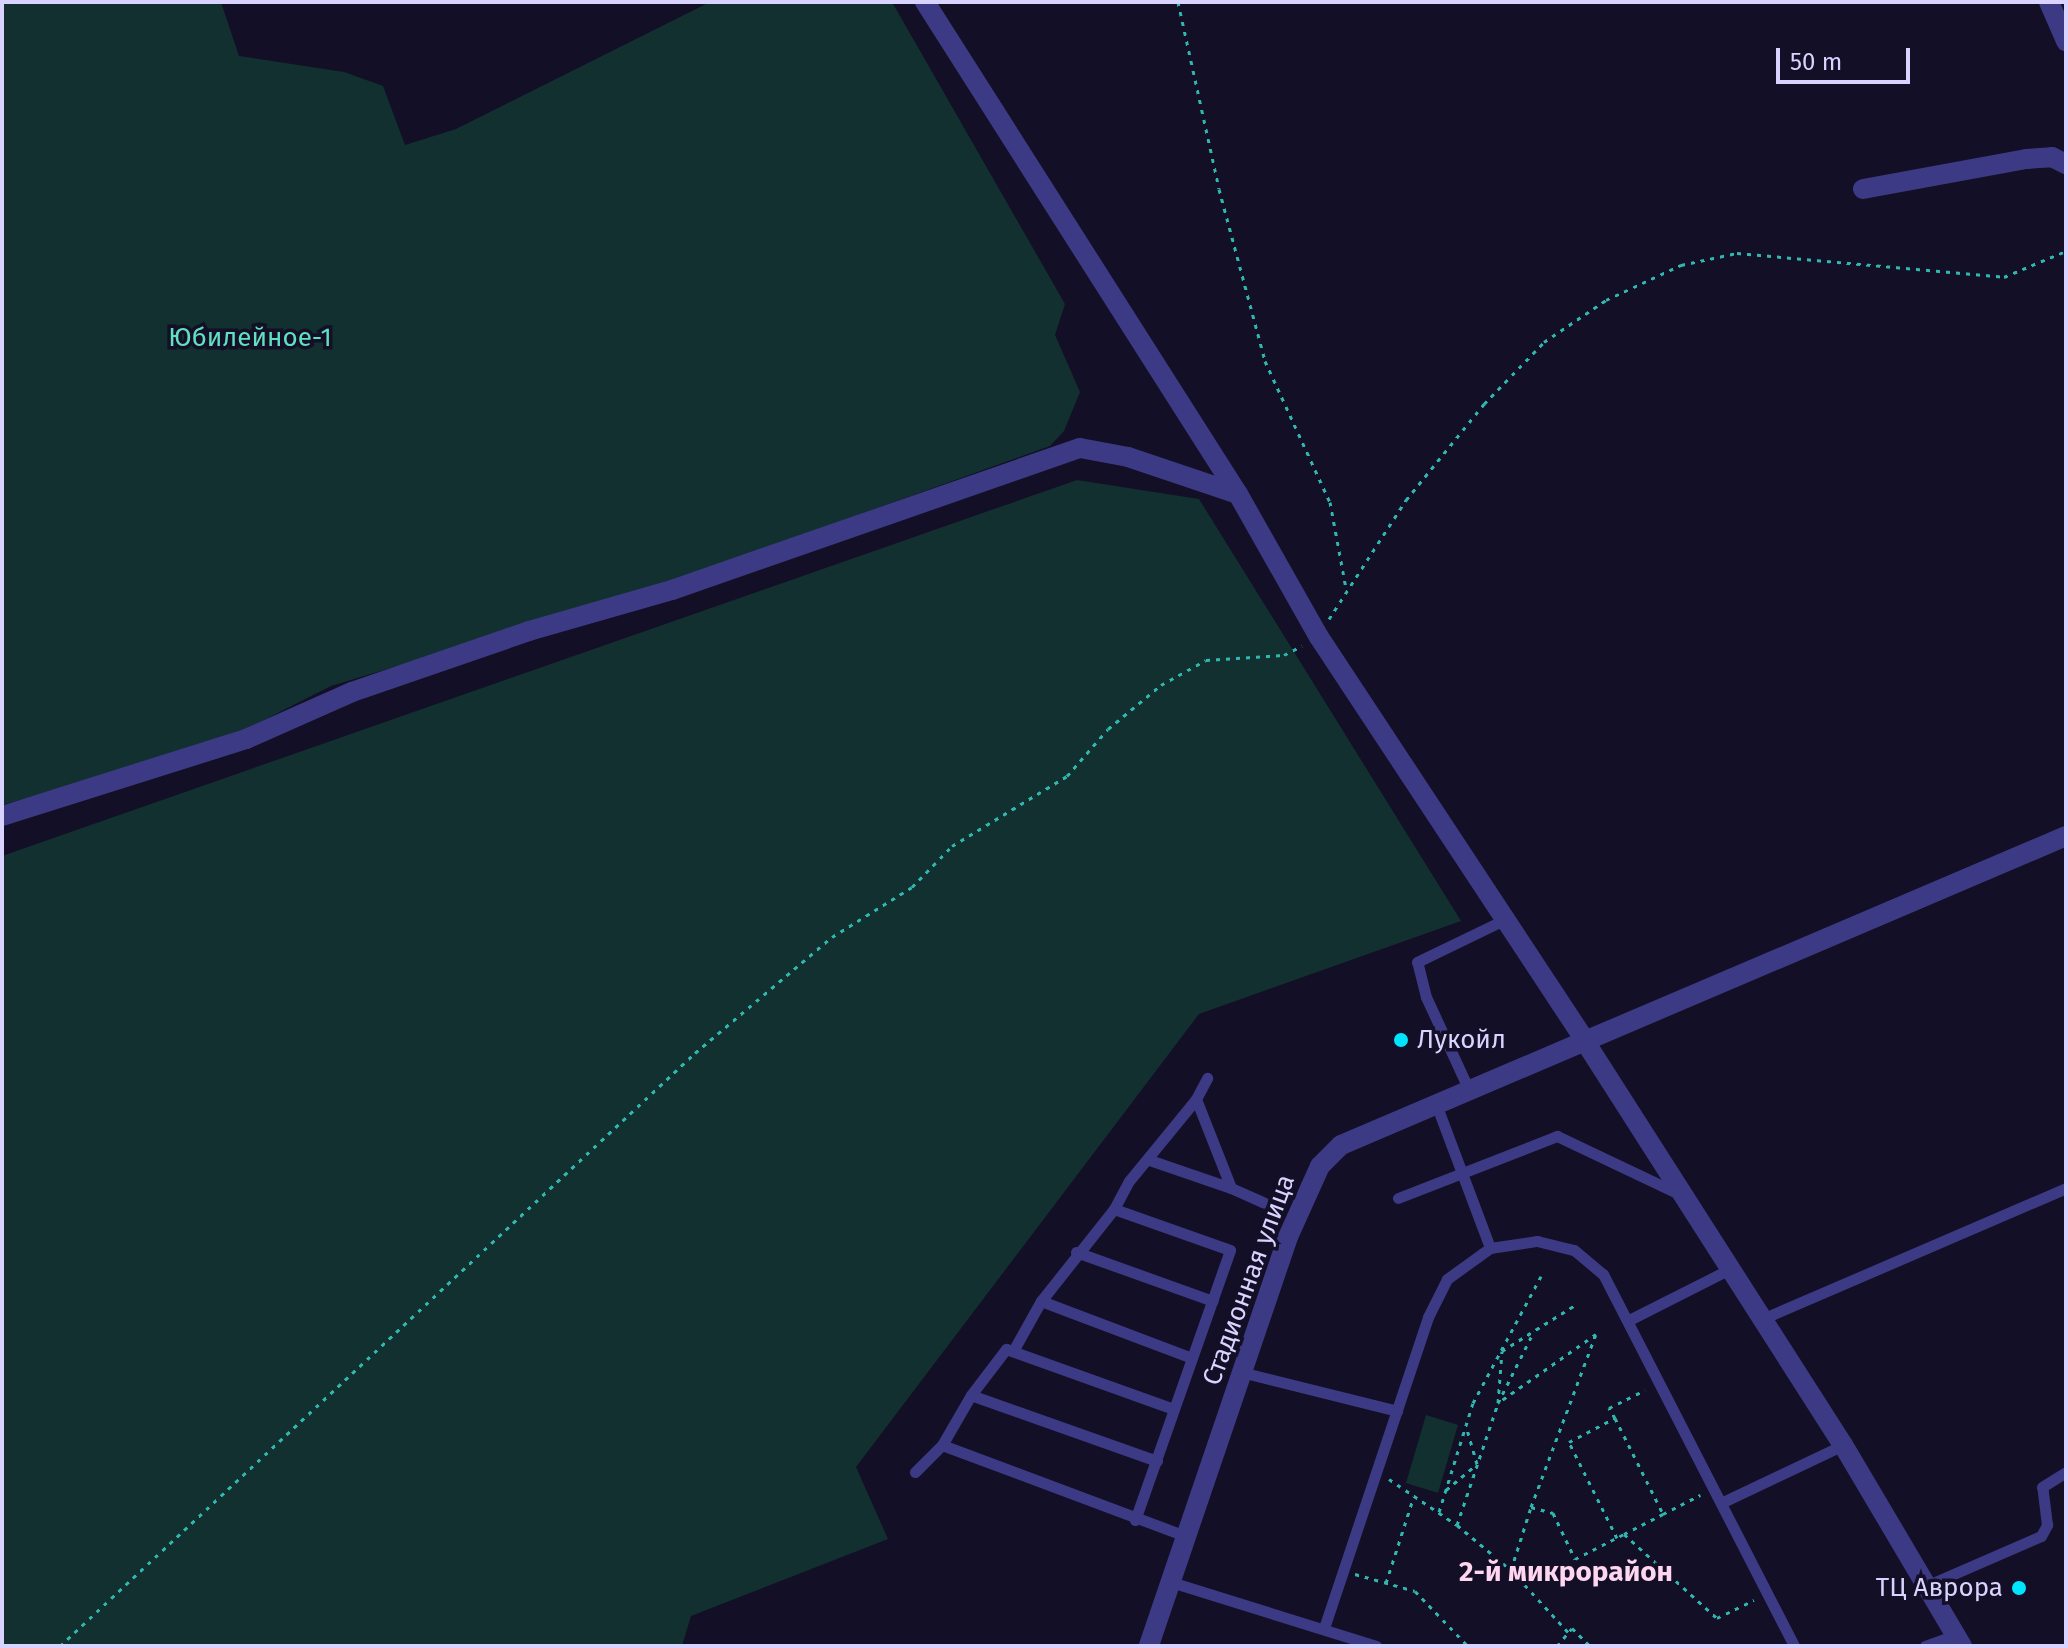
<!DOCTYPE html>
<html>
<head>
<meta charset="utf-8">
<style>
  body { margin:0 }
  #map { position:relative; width:2068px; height:1648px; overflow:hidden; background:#130f26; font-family:"Fira Sans",sans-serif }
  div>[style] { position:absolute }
  .green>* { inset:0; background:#12302f }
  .path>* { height:3px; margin-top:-1.5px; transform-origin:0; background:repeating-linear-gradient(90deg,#2fb8b0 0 4px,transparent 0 10px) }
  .service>* { height:11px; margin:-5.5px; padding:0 5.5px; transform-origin:5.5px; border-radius:5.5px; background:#3d3a85 }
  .minor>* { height:20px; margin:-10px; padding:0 10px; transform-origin:10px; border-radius:10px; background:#3d3a85 }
  .tertiary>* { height:20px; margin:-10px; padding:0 10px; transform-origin:10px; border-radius:10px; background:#3d3a85 }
  .dots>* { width:22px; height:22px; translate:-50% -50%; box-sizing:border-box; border:4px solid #130f26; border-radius:50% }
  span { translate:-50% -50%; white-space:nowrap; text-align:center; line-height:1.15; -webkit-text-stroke:7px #130f26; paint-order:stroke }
  .park-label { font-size:26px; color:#5fe0c0 }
  .poi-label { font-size:26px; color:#d9d4ff }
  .left { translate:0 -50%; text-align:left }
  .right { translate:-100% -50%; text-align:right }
  .street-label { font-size:26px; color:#d9d4ff }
  .neighbourhood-label { font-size:28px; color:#ffd6f0; font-weight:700 }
  .frame { position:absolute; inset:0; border:4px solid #d9d4ff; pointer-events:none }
  .scale { position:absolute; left:1776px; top:48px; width:134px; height:36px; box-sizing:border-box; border:4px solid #d9d4ff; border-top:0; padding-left:10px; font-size:24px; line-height:28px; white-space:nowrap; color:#d9d4ff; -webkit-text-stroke:6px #130f26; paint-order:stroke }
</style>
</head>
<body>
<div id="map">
  <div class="green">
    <div style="clip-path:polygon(2px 2px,221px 2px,239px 56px,344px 72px,383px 86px,405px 145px,456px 129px,710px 2px,892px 2px,1065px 304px,1055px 335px,1080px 392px,1064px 431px,1050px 446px,643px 592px,331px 686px,254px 725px,178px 755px,2px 805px)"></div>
    <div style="clip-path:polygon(1077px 480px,1199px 499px,1461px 921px,1199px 1014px,856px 1467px,888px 1539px,691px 1616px,682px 1646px,2px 1646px,2px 856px)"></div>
    <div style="clip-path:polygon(1426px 1415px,1458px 1425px,1438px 1493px,1406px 1483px)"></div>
  </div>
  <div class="path">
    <div style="left:1178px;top:2px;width:191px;rotate:77.6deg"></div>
    <div style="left:1219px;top:189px;width:178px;rotate:75deg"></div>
    <div style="left:1265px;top:361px;width:155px;rotate:65.3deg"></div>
    <div style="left:1330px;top:502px;width:87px;rotate:79.5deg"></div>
    <div style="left:1329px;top:619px;width:142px;rotate:-57.1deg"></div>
    <div style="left:1406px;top:500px;width:124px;rotate:-50.9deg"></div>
    <div style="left:1484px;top:404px;width:86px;rotate:-45.9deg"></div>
    <div style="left:1544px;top:342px;width:75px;rotate:-34.1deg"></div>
    <div style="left:1606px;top:300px;width:83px;rotate:-25deg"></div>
    <div style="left:1681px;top:265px;width:57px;rotate:-12.1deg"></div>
    <div style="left:1737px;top:253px;width:268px;rotate:5.1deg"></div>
    <div style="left:2004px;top:277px;width:67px;rotate:-22.8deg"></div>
    <div style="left:1615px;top:1418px;width:12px;rotate:-121deg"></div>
    <div style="left:1609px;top:1408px;width:40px;rotate:-26.6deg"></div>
    <div style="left:1389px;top:1479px;width:82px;rotate:34.1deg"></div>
    <div style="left:1457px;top:1525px;width:70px;rotate:39.8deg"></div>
    <div style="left:1446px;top:1490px;width:40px;rotate:-40deg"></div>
    <div style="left:1477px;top:1464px;width:40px;rotate:-106deg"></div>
    <div style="left:1531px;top:1507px;width:185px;rotate:-69.4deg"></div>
    <div style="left:1596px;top:1334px;width:120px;rotate:144.9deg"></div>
    <div style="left:1498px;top:1403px;width:80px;rotate:-63.4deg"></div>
    <div style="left:1439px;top:1512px;width:114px;rotate:-72.7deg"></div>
    <div style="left:1473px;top:1403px;width:144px;rotate:-61.8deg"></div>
    <div style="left:1457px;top:1525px;width:129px;rotate:-71.4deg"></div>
    <div style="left:1498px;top:1403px;width:52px;rotate:-85.6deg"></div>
    <div style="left:1502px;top:1351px;width:86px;rotate:-32.2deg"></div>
    <div style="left:1624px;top:1534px;width:44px;rotate:-27.1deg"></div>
    <div style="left:1617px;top:1538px;width:107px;rotate:-116.6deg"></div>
    <div style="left:1569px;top:1442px;width:52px;rotate:-27.6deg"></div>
    <div style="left:1615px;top:1418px;width:107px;rotate:63.4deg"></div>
    <div style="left:1663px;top:1514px;width:42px;rotate:-27.2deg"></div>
    <div style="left:1355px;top:1574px;width:62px;rotate:15.8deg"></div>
    <div style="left:1415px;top:1591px;width:76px;rotate:46.1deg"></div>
    <div style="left:1386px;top:1583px;width:91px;rotate:-72.2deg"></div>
    <div style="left:1568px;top:1632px;width:84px;rotate:-132.6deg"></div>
    <div style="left:1511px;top:1570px;width:66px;rotate:-72.4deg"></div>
    <div style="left:1531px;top:1507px;width:23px;rotate:15deg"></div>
    <div style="left:1553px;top:1513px;width:51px;rotate:64.4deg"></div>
    <div style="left:1575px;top:1559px;width:55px;rotate:-27deg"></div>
    <div style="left:1624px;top:1534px;width:125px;rotate:42.1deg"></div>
    <div style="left:1717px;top:1618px;width:41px;rotate:-25.9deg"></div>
    <div style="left:60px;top:1646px;width:869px;rotate:-43.04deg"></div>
    <div style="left:695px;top:1053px;width:180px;rotate:-40.3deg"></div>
    <div style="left:832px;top:937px;width:94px;rotate:-32deg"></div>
    <div style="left:912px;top:887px;width:57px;rotate:-45.7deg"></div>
    <div style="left:952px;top:846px;width:135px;rotate:-31.3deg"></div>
    <div style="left:1067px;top:776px;width:62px;rotate:-48.9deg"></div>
    <div style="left:1108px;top:729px;width:69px;rotate:-39.7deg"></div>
    <div style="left:1161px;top:685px;width:51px;rotate:-29.1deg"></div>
    <div style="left:1206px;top:660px;width:78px;rotate:-3.7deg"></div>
    <div style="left:1284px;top:655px;width:20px;rotate:-27deg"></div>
    <div style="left:1557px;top:1646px;width:23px;rotate:-50deg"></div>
    <div style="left:1572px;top:1628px;width:25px;rotate:45deg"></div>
  </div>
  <div class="service">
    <div style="left:1469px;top:1090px;width:102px;rotate:-114.8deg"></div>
    <div style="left:1426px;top:997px;width:36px;rotate:-104deg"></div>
    <div style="left:1417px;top:962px;width:99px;rotate:-25.8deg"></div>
    <div style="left:1196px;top:1099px;width:24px;rotate:-62deg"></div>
    <div style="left:1436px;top:1104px;width:154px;rotate:69.4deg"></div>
    <div style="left:1231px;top:1188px;width:36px;rotate:24deg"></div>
    <div style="left:1398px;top:1198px;width:171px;rotate:-21.3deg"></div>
    <div style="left:1557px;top:1136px;width:137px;rotate:25.4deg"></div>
    <div style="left:1076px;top:1252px;width:145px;rotate:19.7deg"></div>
    <div style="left:1041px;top:1301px;width:161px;rotate:20.7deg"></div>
    <div style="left:1631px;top:1319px;width:111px;rotate:-26.8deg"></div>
    <div style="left:1762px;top:1319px;width:331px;rotate:-23.3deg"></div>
    <div style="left:1013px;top:1351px;width:57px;rotate:-60.8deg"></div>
    <div style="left:1041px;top:1301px;width:117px;rotate:-51.6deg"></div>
    <div style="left:1241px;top:1372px;width:161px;rotate:14deg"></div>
    <div style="left:971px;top:1395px;width:58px;rotate:-52.7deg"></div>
    <div style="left:1006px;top:1349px;width:178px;rotate:19.7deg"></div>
    <div style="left:1157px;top:1461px;width:197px;rotate:-160.5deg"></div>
    <div style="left:971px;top:1395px;width:58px;rotate:120.1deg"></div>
    <div style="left:942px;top:1445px;width:260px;rotate:20.5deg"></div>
    <div style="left:915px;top:1472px;width:38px;rotate:-45deg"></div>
    <div style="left:1723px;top:1502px;width:133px;rotate:-25.4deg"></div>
    <div style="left:1135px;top:1520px;width:286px;rotate:-70.6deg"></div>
    <div style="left:1230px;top:1250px;width:123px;rotate:-160.5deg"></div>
    <div style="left:1114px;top:1209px;width:32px;rotate:-62deg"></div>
    <div style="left:1129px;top:1181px;width:106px;rotate:-50.7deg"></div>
    <div style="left:1196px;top:1099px;width:96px;rotate:68.5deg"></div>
    <div style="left:1231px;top:1188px;width:87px;rotate:-161.1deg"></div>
    <div style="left:1171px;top:1582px;width:215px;rotate:17.3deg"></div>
    <div style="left:1926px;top:1586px;width:125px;rotate:-23.5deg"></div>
    <div style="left:2041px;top:1536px;width:13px;rotate:-61deg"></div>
    <div style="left:2047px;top:1525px;width:38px;rotate:-97deg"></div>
    <div style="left:2042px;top:1487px;width:28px;rotate:-32deg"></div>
    <div style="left:1324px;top:1628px;width:328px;rotate:-71.5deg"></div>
    <div style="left:1428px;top:1317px;width:42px;rotate:-63.4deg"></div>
    <div style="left:1447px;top:1279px;width:53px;rotate:-35.8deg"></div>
    <div style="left:1490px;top:1248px;width:48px;rotate:-8.5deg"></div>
    <div style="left:1537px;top:1241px;width:38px;rotate:14deg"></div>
    <div style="left:1574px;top:1250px;width:38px;rotate:40deg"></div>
    <div style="left:1603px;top:1274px;width:418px;rotate:62.8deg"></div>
    <div style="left:1925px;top:1646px;width:32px;rotate:-20deg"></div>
  </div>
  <div class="minor">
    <div style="left:925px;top:2px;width:583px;rotate:57.54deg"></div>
    <div style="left:1238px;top:494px;width:164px;rotate:60.5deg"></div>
    <div style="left:1319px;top:637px;width:484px;rotate:56.6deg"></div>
    <div style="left:1585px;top:1041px;width:265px;rotate:156.9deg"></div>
    <div style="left:1341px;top:1145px;width:30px;rotate:135deg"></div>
    <div style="left:1320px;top:1166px;width:78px;rotate:114.3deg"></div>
    <div style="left:1288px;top:1237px;width:432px;rotate:108.8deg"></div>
    <div style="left:2049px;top:2px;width:43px;rotate:66.4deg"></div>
    <div style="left:1863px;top:189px;width:166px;rotate:-10.4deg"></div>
    <div style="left:2026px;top:159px;width:26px;rotate:-4deg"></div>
    <div style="left:2052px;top:157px;width:16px;rotate:27deg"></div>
    <div style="left:2px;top:816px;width:256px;rotate:-17.5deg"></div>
    <div style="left:246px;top:739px;width:116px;rotate:-23.9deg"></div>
    <div style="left:352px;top:692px;width:187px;rotate:-19deg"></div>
    <div style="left:529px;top:631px;width:149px;rotate:-16deg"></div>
    <div style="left:672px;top:590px;width:432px;rotate:-19.2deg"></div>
    <div style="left:1080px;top:448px;width:49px;rotate:10.6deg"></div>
    <div style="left:1128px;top:457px;width:116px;rotate:18.6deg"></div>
  </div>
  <div class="tertiary">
    <div style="left:1962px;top:1646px;width:234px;rotate:-120.6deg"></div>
    <div style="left:1843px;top:1445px;width:479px;rotate:-122.6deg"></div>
    <div style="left:1585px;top:1041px;width:523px;rotate:-23.08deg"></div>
  </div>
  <div class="dots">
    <div style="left:1401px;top:1040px;background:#00e5ff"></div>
    <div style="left:2019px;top:1588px;background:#00e5ff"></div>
  </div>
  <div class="park-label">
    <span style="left:250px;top:338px">Юбилейное-1</span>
  </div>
  <div class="poi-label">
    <span class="left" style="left:1417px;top:1040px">Лукойл</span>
    <span class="right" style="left:2003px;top:1588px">ТЦ Аврора</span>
  </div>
  <div class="street-label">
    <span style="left:1249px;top:1280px;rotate:-70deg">Стадионная улица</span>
  </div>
  <div class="neighbourhood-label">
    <span style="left:1566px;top:1572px">2-й микрорайон</span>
  </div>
  <div class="frame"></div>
  <div class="scale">50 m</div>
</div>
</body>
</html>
